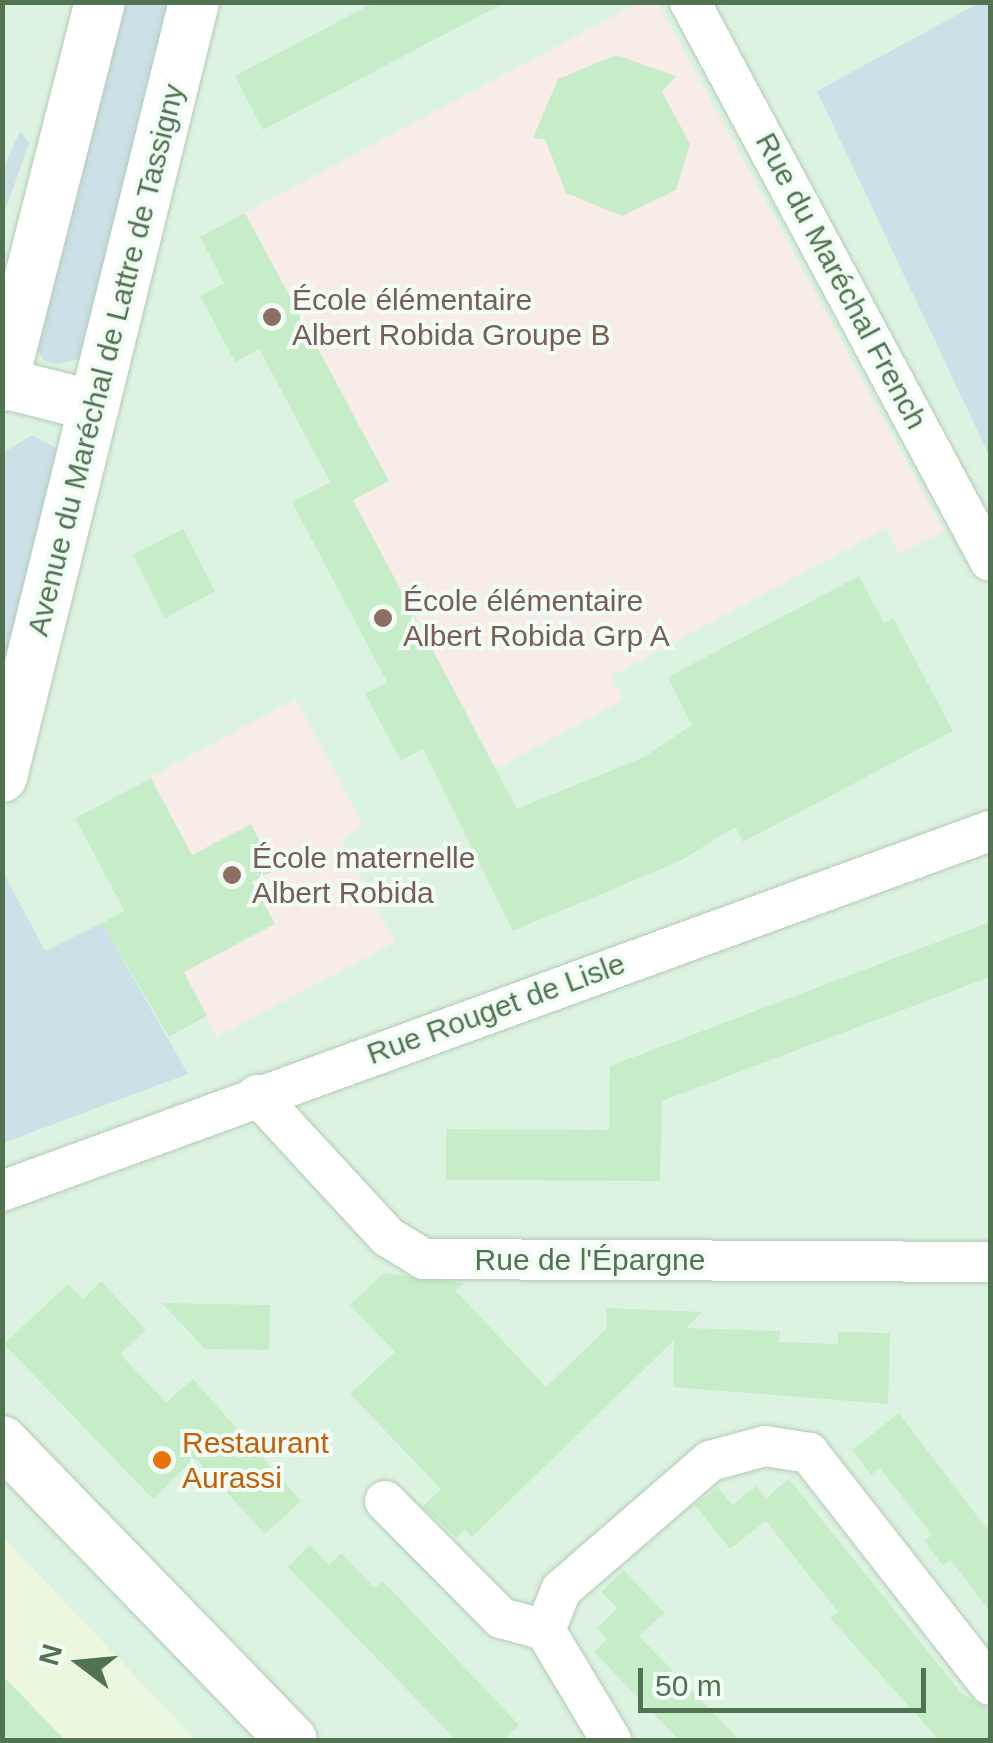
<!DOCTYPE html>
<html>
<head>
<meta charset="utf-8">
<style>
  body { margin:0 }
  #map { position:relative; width:993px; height:1743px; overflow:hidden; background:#ebfaef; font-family:Helvetica,sans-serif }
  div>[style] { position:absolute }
  .residential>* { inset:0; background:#ddf3e2 }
  .education>* { inset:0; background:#f7ece8 }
  .medical>* { inset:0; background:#ebf7df }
  .green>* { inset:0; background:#cbe0e7 }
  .building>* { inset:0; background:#c6edc7 }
  .roads { filter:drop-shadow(0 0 2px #b2ccb4) drop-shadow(0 0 2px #b2ccb4) }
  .minor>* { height:40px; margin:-20px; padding:0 20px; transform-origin:20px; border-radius:20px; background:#fff }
  .tertiary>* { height:50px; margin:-25px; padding:0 25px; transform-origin:25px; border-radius:25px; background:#fff }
  .dots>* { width:28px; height:28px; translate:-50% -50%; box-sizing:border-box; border:5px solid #f1fdf4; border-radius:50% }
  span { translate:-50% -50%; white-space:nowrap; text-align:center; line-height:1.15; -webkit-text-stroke:8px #f1fdf4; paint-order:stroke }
  .street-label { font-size:30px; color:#517351 }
  .education-label { font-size:30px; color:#785e54 }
  .left { translate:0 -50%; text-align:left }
  .food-label { font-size:30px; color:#c56008 }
  .frame { position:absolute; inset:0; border:5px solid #517351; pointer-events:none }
  .north { position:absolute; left:30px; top:1613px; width:100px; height:100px; -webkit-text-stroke:8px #f1fdf4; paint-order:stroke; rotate:286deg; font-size:28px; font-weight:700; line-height:40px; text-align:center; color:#517351 }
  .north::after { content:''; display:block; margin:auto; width:35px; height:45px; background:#517351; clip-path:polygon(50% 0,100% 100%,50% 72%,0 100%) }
  .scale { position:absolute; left:638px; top:1668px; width:288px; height:45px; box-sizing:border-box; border:5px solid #517351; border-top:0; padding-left:12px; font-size:30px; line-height:35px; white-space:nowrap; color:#517351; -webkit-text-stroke:8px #f1fdf4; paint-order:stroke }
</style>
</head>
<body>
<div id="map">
  <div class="residential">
    <div style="clip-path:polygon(3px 3px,990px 3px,990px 1740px,3px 1740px)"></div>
  </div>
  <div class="education">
    <div style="clip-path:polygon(638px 3px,658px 3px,944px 531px,899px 554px,886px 528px,611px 676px,623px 700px,447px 795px,423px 749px,401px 761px,365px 694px,387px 682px,292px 502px,329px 481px,259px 350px,235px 362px,200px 296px,224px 283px,200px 237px)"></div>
    <div style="clip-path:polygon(296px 699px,363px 826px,341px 839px,395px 942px,216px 1037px,207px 1017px,169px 1037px,102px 923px,123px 911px,75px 818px)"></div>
  </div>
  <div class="medical">
    <div style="clip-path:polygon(3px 1537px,196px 1740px,3px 1740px)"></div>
  </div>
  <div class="green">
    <div style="clip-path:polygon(981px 2px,990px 3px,990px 457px,817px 91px)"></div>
    <div style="clip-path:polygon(117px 3px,176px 3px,80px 359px,57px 364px,44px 361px,33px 340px)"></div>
    <div style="clip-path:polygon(20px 131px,29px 143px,3px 217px,3px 170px)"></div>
    <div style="clip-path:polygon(32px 435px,56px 448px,60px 466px,3px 697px,3px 453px)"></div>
    <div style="clip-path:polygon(2px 870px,45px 951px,102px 923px,188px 1074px,3px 1143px)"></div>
  </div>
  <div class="building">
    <div style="clip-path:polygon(375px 2px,506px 2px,263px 130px,235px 76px)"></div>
    <div style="clip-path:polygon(616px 55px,676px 76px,662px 92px,690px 144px,676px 190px,622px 216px,566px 193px,545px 139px,533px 138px,558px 79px)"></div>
    <div style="clip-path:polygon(245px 213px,389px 481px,353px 500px,517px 809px,644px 757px,692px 725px,668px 677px,859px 576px,884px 623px,893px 618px,953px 731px,743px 842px,735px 827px,680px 861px,513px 931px,423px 749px,401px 761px,365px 694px,387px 682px,292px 502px,330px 482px,259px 349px,235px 362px,200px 296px,224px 283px,200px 237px)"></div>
    <div style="clip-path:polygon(183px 529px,215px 591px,165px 618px,133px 555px)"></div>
    <div style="clip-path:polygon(151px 778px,192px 855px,251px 824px,275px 870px,252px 882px,275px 924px,184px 972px,207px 1016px,169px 1037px,102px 923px,124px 911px,75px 818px)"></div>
    <div style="clip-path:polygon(990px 922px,990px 977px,662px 1101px,660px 1181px,446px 1180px,446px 1129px,609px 1130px,610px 1066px)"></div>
    <div style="clip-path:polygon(384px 1273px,464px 1283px,456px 1291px,546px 1387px,606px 1329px,607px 1308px,702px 1312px,686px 1328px,780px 1331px,779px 1342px,838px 1344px,838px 1332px,890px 1333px,888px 1404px,673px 1387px,674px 1340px,472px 1537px,465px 1529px,456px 1538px,423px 1506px,441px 1489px,350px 1394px,395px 1352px,350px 1305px)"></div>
    <div style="clip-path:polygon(101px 1281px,146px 1330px,120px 1354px,166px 1402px,193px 1379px,301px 1501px,265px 1534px,195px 1458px,153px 1499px,4px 1344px,68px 1284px,83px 1299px)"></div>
    <div style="clip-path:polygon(162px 1303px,270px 1305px,269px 1350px,205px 1349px)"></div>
    <div style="clip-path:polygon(899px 1413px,990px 1533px,990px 1611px,950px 1560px,943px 1566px,924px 1541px,932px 1535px,880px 1468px,871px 1475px,852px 1450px)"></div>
    <div style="clip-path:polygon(789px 1479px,962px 1694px,987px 1708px,990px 1740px,939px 1740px,830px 1618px,838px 1612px,766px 1521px,730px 1549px,695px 1505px,718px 1487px,732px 1505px,756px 1486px,766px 1498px)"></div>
    <div style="clip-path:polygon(310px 1545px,329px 1565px,341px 1553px,375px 1588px,383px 1581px,519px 1725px,503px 1740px,456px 1740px,288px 1567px)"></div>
    <div style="clip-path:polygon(624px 1570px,664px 1613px,639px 1636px,740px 1740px,679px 1740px,594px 1652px,607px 1639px,597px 1628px,617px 1608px,601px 1592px)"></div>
    <div style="clip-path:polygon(2px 1675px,65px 1740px,2px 1740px)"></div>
  </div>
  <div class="roads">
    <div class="minor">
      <div style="left:690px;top:2px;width:634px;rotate:61.78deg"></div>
      <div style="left:257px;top:1095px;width:193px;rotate:47.3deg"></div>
      <div style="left:388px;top:1237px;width:42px;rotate:31.4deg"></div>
      <div style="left:424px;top:1259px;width:566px;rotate:0.3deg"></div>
      <div style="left:2px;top:1191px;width:1052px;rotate:-20.02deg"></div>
      <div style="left:385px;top:1501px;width:165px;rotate:45.2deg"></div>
      <div style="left:501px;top:1618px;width:46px;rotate:15.3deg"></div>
      <div style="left:611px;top:1740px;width:128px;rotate:-121deg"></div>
      <div style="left:545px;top:1630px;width:43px;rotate:-68.2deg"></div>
      <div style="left:561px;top:1590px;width:197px;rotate:-40.9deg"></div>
      <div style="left:710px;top:1461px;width:57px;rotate:-15.3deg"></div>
      <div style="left:765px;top:1446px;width:45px;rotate:9deg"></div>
      <div style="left:809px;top:1453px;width:294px;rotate:52deg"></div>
    </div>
    <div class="tertiary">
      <div style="left:3px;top:383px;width:94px;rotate:14.2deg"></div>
      <div style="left:2px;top:386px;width:396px;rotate:-75.7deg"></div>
      <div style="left:2px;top:777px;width:798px;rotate:-76.09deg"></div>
      <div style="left:2px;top:1441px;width:417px;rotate:45.9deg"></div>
    </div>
  </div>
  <div class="dots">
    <div style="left:272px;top:317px;background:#8d6e63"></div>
    <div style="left:383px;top:618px;background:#8d6e63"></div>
    <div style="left:232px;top:875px;background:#8d6e63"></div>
    <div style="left:162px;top:1460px;background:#e8710a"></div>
  </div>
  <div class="street-label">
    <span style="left:841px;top:281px;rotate:62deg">Rue du Maréchal French</span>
    <span style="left:106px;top:360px;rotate:-76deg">Avenue du Maréchal de Lattre de Tassigny</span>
    <span style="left:496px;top:1009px;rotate:-20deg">Rue Rouget de Lisle</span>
    <span style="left:590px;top:1260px">Rue de l'Épargne</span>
  </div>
  <div class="education-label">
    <span class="left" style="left:292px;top:317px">École élémentaire<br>Albert Robida Groupe B</span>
    <span class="left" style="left:403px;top:618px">École élémentaire<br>Albert Robida Grp A</span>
    <span class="left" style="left:252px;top:875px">École maternelle<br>Albert Robida</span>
  </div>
  <div class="food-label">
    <span class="left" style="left:182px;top:1460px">Restaurant<br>Aurassi</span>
  </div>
  <div class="frame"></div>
  <div class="north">N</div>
  <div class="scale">50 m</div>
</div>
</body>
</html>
